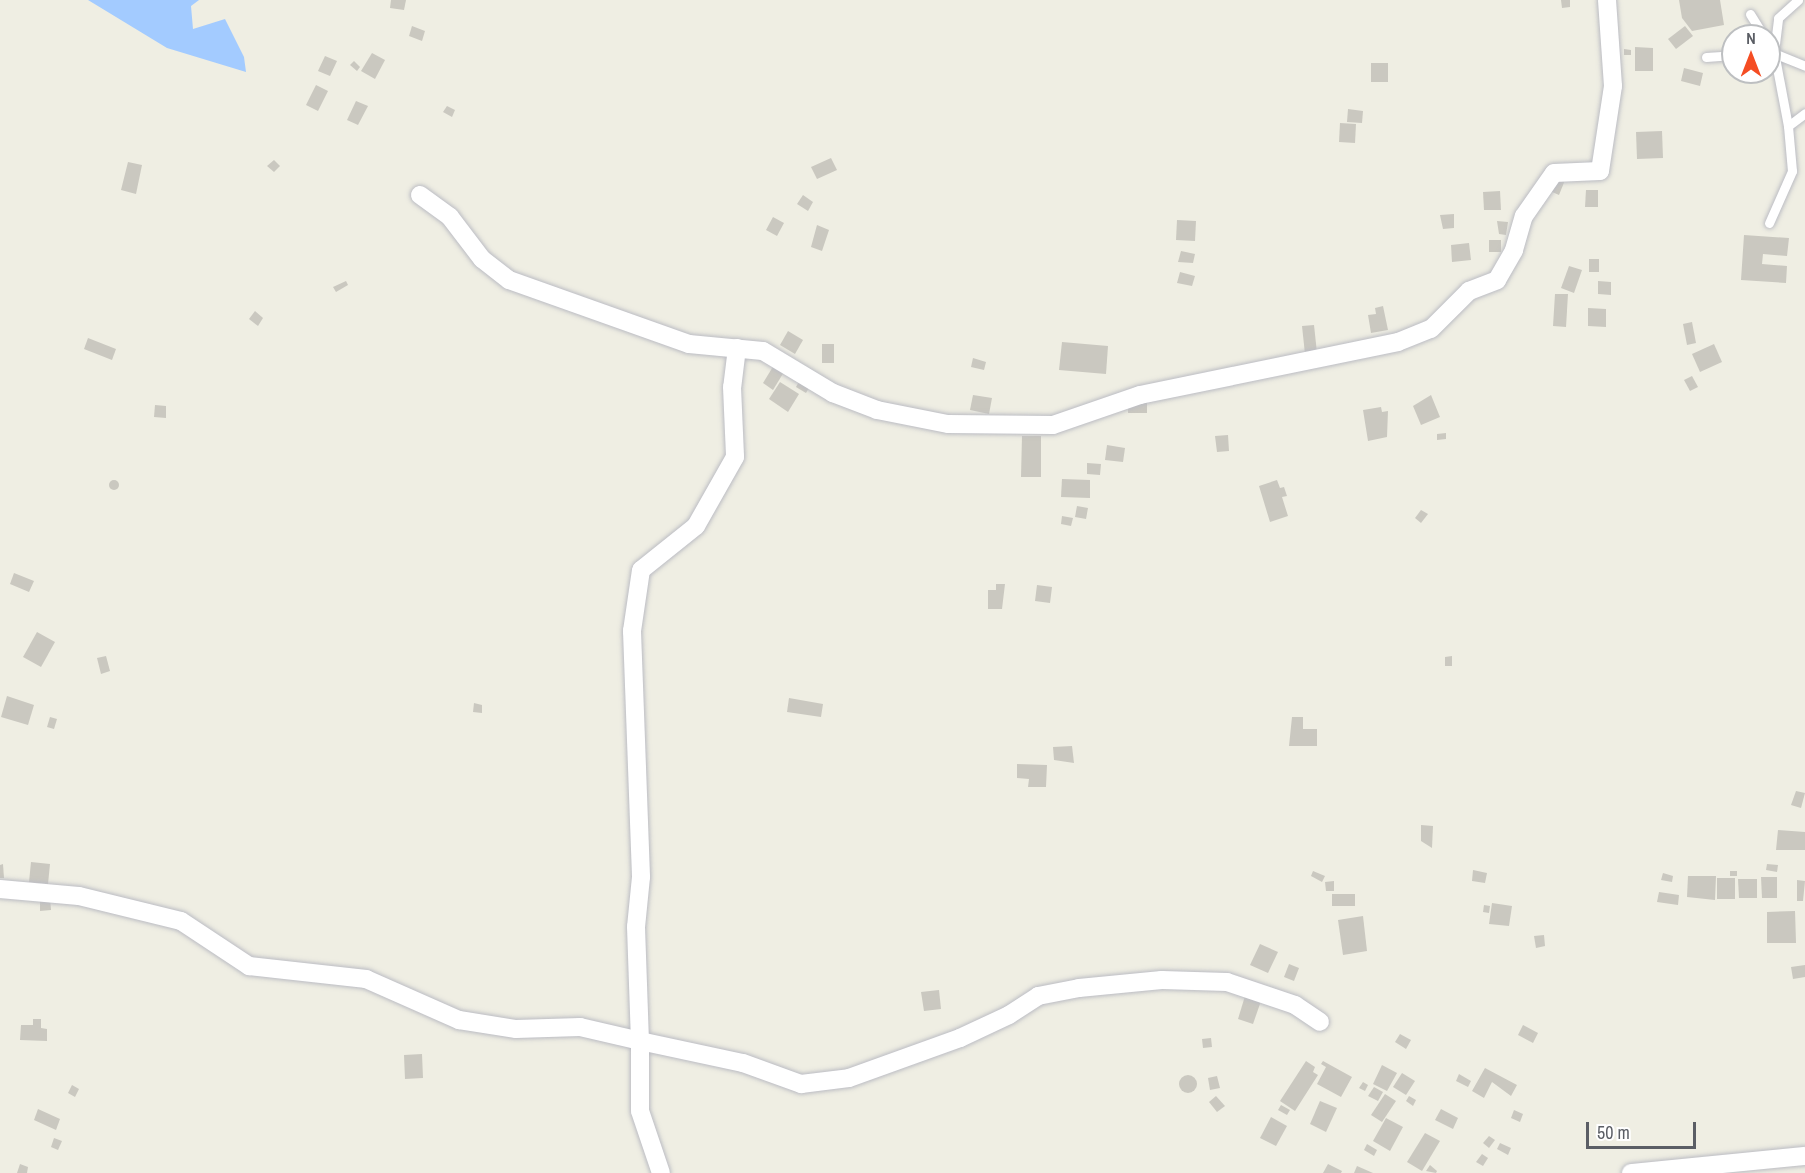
<!DOCTYPE html>
<html>
<head>
<meta charset="utf-8">
<style>
  body { margin:0 }
  #map { position:relative; width:1805px; height:1173px; overflow:hidden; background:#efeee3; font-family:"Archivo Narrow",sans-serif }
  div>[style] { position:absolute }
  .water>* { inset:0; background:#a3cbff }
  .building>* { inset:0; background:#cac8c0 }
  .round { border-radius:50% }
  .roads { filter:drop-shadow(0 0 2px #bbbcc3) drop-shadow(0 0 2px #bbbcc3) }
  .lane>* { height:9px; margin:-4.5px; padding:0 4.5px; transform-origin:4.5px; border-radius:4.5px; background:#fff }
  .street>* { height:18px; margin:-9px; padding:0 9px; transform-origin:9px; border-radius:9px; background:#fff }
  span { translate:-50% -50%; white-space:nowrap; text-align:center; line-height:1.15; -webkit-text-stroke:6px #fff; paint-order:stroke }
  .north { position:absolute; left:1721px; top:24px; width:60px; height:60px; box-sizing:border-box; background:#fff; border:2px solid #bdbfc1; border-radius:50%; rotate:0deg; font-size:16px; font-weight:700; line-height:24px; text-align:center; color:#5b5e65 }
  .north::after { content:''; display:block; margin:auto; width:21px; height:27px; background:#f54d23; clip-path:polygon(50% 0,100% 100%,50% 72%,0 100%) }
  .scale { position:absolute; left:1586px; top:1122px; width:110px; height:27px; box-sizing:border-box; border:3px solid #5b5e65; border-top:0; padding-left:8px; font-size:18px; line-height:21px; white-space:nowrap; color:#5b5e65; -webkit-text-stroke:4px #fff; paint-order:stroke }
</style>
</head>
<body>
<div id="map">
  <div class="water">
    <div style="clip-path:polygon(88px 0,199px 0,191px 6px,193px 29px,225px 19px,244px 57px,246px 72px,167px 48px)"></div>
  </div>
  <div class="building">
    <div style="clip-path:polygon(391px 0,406px 0,404px 10px,390px 8px)"></div>
    <div style="clip-path:polygon(1561px 0,1570px 0,1570px 7px,1562px 8px)"></div>
    <div style="clip-path:polygon(1679px 0,1720px 0,1724px 25px,1692px 31px,1682px 18px)"></div>
    <div style="clip-path:polygon(412px 26px,425px 31px,422px 41px,409px 36px)"></div>
    <div style="clip-path:polygon(1685px 26px,1693px 36px,1676px 49px,1668px 39px)"></div>
    <div style="clip-path:polygon(1635px 47px,1653px 48px,1653px 71px,1635px 71px)"></div>
    <div style="clip-path:polygon(1624px 49px,1631px 50px,1631px 55px,1624px 55px)"></div>
    <div style="clip-path:polygon(372px 53px,385px 60px,375px 79px,361px 71px)"></div>
    <div style="clip-path:polygon(325px 56px,337px 61px,330px 76px,318px 71px)"></div>
    <div style="clip-path:polygon(354px 61px,360px 67px,357px 71px,350px 65px)"></div>
    <div style="clip-path:polygon(1371px 63px,1388px 63px,1388px 82px,1371px 82px)"></div>
    <div style="clip-path:polygon(1684px 68px,1703px 73px,1700px 86px,1681px 81px)"></div>
    <div style="clip-path:polygon(316px 85px,328px 91px,318px 111px,306px 105px)"></div>
    <div style="clip-path:polygon(356px 101px,368px 106px,358px 125px,347px 120px)"></div>
    <div style="clip-path:polygon(447px 106px,455px 110px,452px 117px,443px 112px)"></div>
    <div style="clip-path:polygon(1348px 109px,1363px 111px,1362px 123px,1347px 122px)"></div>
    <div style="clip-path:polygon(1340px 123px,1356px 124px,1355px 143px,1339px 142px)"></div>
    <div style="clip-path:polygon(1662px 131px,1663px 158px,1637px 159px,1636px 132px)"></div>
    <div style="clip-path:polygon(831px 158px,837px 170px,817px 179px,811px 167px)"></div>
    <div style="clip-path:polygon(274px 160px,280px 166px,274px 172px,267px 166px)"></div>
    <div style="clip-path:polygon(128px 162px,142px 165px,136px 194px,121px 190px)"></div>
    <div style="clip-path:polygon(1556px 176px,1565px 180px,1559px 195px,1550px 191px)"></div>
    <div style="clip-path:polygon(1586px 190px,1598px 190px,1598px 207px,1585px 207px)"></div>
    <div style="clip-path:polygon(1500px 191px,1501px 210px,1484px 210px,1483px 192px)"></div>
    <div style="clip-path:polygon(803px 195px,813px 202px,808px 211px,797px 204px)"></div>
    <div style="clip-path:polygon(1454px 214px,1454px 228px,1443px 229px,1440px 215px)"></div>
    <div style="clip-path:polygon(773px 217px,784px 223px,777px 236px,766px 230px)"></div>
    <div style="clip-path:polygon(1177px 220px,1196px 221px,1195px 241px,1176px 240px)"></div>
    <div style="clip-path:polygon(1497px 221px,1508px 222px,1506px 235px,1499px 234px)"></div>
    <div style="clip-path:polygon(817px 225px,829px 230px,822px 251px,811px 247px)"></div>
    <div style="clip-path:polygon(1744px 235px,1789px 238px,1787px 256px,1763px 254px,1762px 264px,1787px 266px,1786px 283px,1741px 280px)"></div>
    <div style="clip-path:polygon(1489px 240px,1501px 240px,1501px 252px,1489px 252px)"></div>
    <div style="clip-path:polygon(1469px 243px,1471px 260px,1452px 262px,1451px 245px)"></div>
    <div style="clip-path:polygon(1181px 251px,1195px 254px,1193px 263px,1178px 262px)"></div>
    <div style="clip-path:polygon(1589px 259px,1599px 259px,1599px 272px,1589px 272px)"></div>
    <div style="clip-path:polygon(1569px 266px,1582px 270px,1574px 293px,1561px 288px)"></div>
    <div style="clip-path:polygon(1180px 272px,1195px 276px,1192px 286px,1177px 283px)"></div>
    <div style="clip-path:polygon(346px 281px,348px 285px,336px 292px,333px 287px)"></div>
    <div style="clip-path:polygon(1598px 281px,1611px 282px,1611px 295px,1598px 294px)"></div>
    <div style="clip-path:polygon(1555px 294px,1568px 294px,1566px 327px,1553px 326px)"></div>
    <div style="clip-path:polygon(1383px 306px,1388px 330px,1371px 333px,1368px 315px,1376px 314px,1375px 308px)"></div>
    <div style="clip-path:polygon(1588px 308px,1606px 309px,1606px 327px,1588px 326px)"></div>
    <div style="clip-path:polygon(255px 311px,263px 318px,258px 326px,249px 319px)"></div>
    <div style="clip-path:polygon(1692px 322px,1696px 343px,1687px 345px,1683px 324px)"></div>
    <div style="clip-path:polygon(1314px 325px,1317px 353px,1305px 354px,1302px 326px)"></div>
    <div style="clip-path:polygon(788px 331px,803px 340px,795px 354px,780px 345px)"></div>
    <div style="clip-path:polygon(88px 338px,116px 349px,112px 360px,84px 349px)"></div>
    <div style="clip-path:polygon(1062px 342px,1108px 346px,1106px 374px,1059px 370px)"></div>
    <div style="clip-path:polygon(822px 344px,834px 344px,834px 363px,822px 363px)"></div>
    <div style="clip-path:polygon(1714px 344px,1722px 362px,1700px 372px,1692px 354px)"></div>
    <div style="clip-path:polygon(973px 358px,986px 362px,984px 370px,971px 367px)"></div>
    <div style="clip-path:polygon(774px 365px,784px 372px,773px 390px,763px 383px)"></div>
    <div style="clip-path:polygon(1692px 376px,1698px 387px,1690px 391px,1684px 380px)"></div>
    <div style="clip-path:polygon(800px 380px,810px 386px,806px 393px,796px 387px)"></div>
    <div style="clip-path:polygon(780px 382px,799px 394px,788px 412px,769px 399px)"></div>
    <div style="clip-path:polygon(973px 395px,992px 398px,989px 414px,970px 410px)"></div>
    <div style="clip-path:polygon(1431px 395px,1440px 417px,1421px 425px,1413px 406px)"></div>
    <div style="clip-path:polygon(1128px 401px,1147px 402px,1147px 413px,1128px 413px)"></div>
    <div style="clip-path:polygon(155px 405px,166px 406px,166px 418px,154px 417px)"></div>
    <div style="clip-path:polygon(1381px 407px,1382px 412px,1388px 411px,1387px 437px,1368px 441px,1363px 410px)"></div>
    <div style="clip-path:polygon(1446px 433px,1446px 439px,1437px 440px,1437px 434px)"></div>
    <div style="clip-path:polygon(1228px 435px,1229px 451px,1217px 452px,1215px 436px)"></div>
    <div style="clip-path:polygon(1022px 436px,1041px 436px,1041px 477px,1021px 477px)"></div>
    <div style="clip-path:polygon(1107px 445px,1125px 448px,1123px 462px,1105px 460px)"></div>
    <div style="clip-path:polygon(1087px 463px,1101px 464px,1100px 475px,1087px 474px)"></div>
    <div style="clip-path:polygon(1062px 479px,1090px 480px,1090px 498px,1061px 497px)"></div>
    <div style="clip-path:polygon(1277px 480px,1280px 488px,1284px 487px,1287px 496px,1282px 497px,1288px 516px,1270px 522px,1259px 486px)"></div>
    <div class="round" style="left:109px;top:480px;width:10px;height:10px"></div>
    <div style="clip-path:polygon(1077px 506px,1088px 508px,1086px 519px,1075px 517px)"></div>
    <div style="clip-path:polygon(1421px 510px,1428px 514px,1421px 523px,1415px 518px)"></div>
    <div style="clip-path:polygon(1062px 516px,1073px 518px,1071px 526px,1061px 524px)"></div>
    <div style="clip-path:polygon(14px 573px,34px 581px,29px 592px,10px 584px)"></div>
    <div style="clip-path:polygon(996px 584px,1005px 584px,1002px 609px,988px 609px,988px 590px,996px 590px)"></div>
    <div style="clip-path:polygon(1037px 585px,1052px 587px,1050px 603px,1035px 601px)"></div>
    <div style="clip-path:polygon(37px 632px,55px 642px,41px 667px,23px 657px)"></div>
    <div style="clip-path:polygon(106px 656px,110px 671px,101px 674px,97px 658px)"></div>
    <div style="clip-path:polygon(1452px 656px,1452px 666px,1445px 666px,1445px 657px)"></div>
    <div style="clip-path:polygon(7px 696px,34px 705px,28px 725px,1px 717px)"></div>
    <div style="clip-path:polygon(789px 698px,823px 704px,821px 717px,787px 712px)"></div>
    <div style="clip-path:polygon(474px 703px,482px 705px,482px 713px,473px 712px)"></div>
    <div style="clip-path:polygon(50px 717px,57px 719px,54px 729px,47px 727px)"></div>
    <div style="clip-path:polygon(1292px 717px,1303px 717px,1303px 729px,1317px 729px,1317px 746px,1289px 746px)"></div>
    <div style="clip-path:polygon(1072px 746px,1074px 763px,1054px 760px,1053px 747px)"></div>
    <div style="clip-path:polygon(1017px 764px,1047px 765px,1046px 787px,1028px 787px,1029px 779px,1017px 778px)"></div>
    <div style="clip-path:polygon(1796px 791px,1805px 793px,1801px 808px,1791px 805px)"></div>
    <div style="clip-path:polygon(1421px 825px,1433px 826px,1432px 848px,1421px 841px)"></div>
    <div style="clip-path:polygon(1778px 830px,1805px 832px,1805px 850px,1776px 850px)"></div>
    <div style="clip-path:polygon(31px 862px,50px 864px,48px 884px,29px 882px)"></div>
    <div style="clip-path:polygon(3px 864px,4px 878px,0 878px,0 865px)"></div>
    <div style="clip-path:polygon(1767px 864px,1778px 865px,1777px 872px,1766px 870px)"></div>
    <div style="clip-path:polygon(1473px 870px,1487px 873px,1485px 883px,1472px 881px)"></div>
    <div style="clip-path:polygon(1313px 871px,1325px 876px,1322px 882px,1311px 876px)"></div>
    <div style="clip-path:polygon(1730px 871px,1737px 871px,1737px 876px,1730px 876px)"></div>
    <div style="clip-path:polygon(1663px 873px,1673px 876px,1672px 882px,1661px 880px)"></div>
    <div style="clip-path:polygon(1688px 876px,1716px 876px,1715px 900px,1687px 897px)"></div>
    <div style="clip-path:polygon(1761px 877px,1777px 877px,1777px 898px,1762px 898px)"></div>
    <div style="clip-path:polygon(1717px 878px,1735px 878px,1735px 899px,1717px 899px)"></div>
    <div style="clip-path:polygon(1738px 879px,1757px 879px,1757px 898px,1739px 898px)"></div>
    <div style="clip-path:polygon(1797px 880px,1805px 881px,1803px 901px,1797px 901px)"></div>
    <div style="clip-path:polygon(1334px 881px,1334px 891px,1326px 891px,1325px 882px)"></div>
    <div style="clip-path:polygon(1659px 892px,1679px 895px,1678px 905px,1657px 902px)"></div>
    <div style="clip-path:polygon(1332px 894px,1355px 894px,1355px 906px,1332px 906px)"></div>
    <div style="clip-path:polygon(50px 898px,51px 910px,40px 911px,40px 899px)"></div>
    <div style="clip-path:polygon(1492px 903px,1512px 906px,1509px 926px,1489px 924px)"></div>
    <div style="clip-path:polygon(1484px 905px,1490px 906px,1489px 913px,1483px 912px)"></div>
    <div style="clip-path:polygon(1795px 911px,1796px 943px,1767px 943px,1767px 912px)"></div>
    <div style="clip-path:polygon(1363px 916px,1367px 951px,1343px 955px,1338px 920px)"></div>
    <div style="clip-path:polygon(1544px 935px,1545px 946px,1536px 948px,1534px 936px)"></div>
    <div style="clip-path:polygon(1260px 944px,1278px 952px,1268px 973px,1250px 965px)"></div>
    <div style="clip-path:polygon(1289px 964px,1299px 968px,1294px 981px,1284px 977px)"></div>
    <div style="clip-path:polygon(1805px 965px,1805px 977px,1793px 979px,1791px 967px)"></div>
    <div style="clip-path:polygon(939px 990px,941px 1009px,924px 1011px,921px 992px)"></div>
    <div style="clip-path:polygon(1245px 996px,1261px 1001px,1253px 1024px,1238px 1019px)"></div>
    <div style="clip-path:polygon(33px 1019px,41px 1019px,41px 1028px,47px 1029px,47px 1041px,20px 1040px,21px 1025px,33px 1025px)"></div>
    <div style="clip-path:polygon(1523px 1025px,1538px 1033px,1533px 1043px,1518px 1035px)"></div>
    <div style="clip-path:polygon(1400px 1034px,1411px 1040px,1406px 1049px,1395px 1042px)"></div>
    <div style="clip-path:polygon(1211px 1038px,1212px 1047px,1203px 1048px,1202px 1039px)"></div>
    <div style="clip-path:polygon(422px 1054px,423px 1078px,405px 1079px,404px 1055px)"></div>
    <div style="clip-path:polygon(1306px 1061px,1315px 1067px,1313px 1072px,1318px 1075px,1295px 1111px,1280px 1101px)"></div>
    <div style="clip-path:polygon(1323px 1061px,1352px 1077px,1341px 1097px,1317px 1084px,1326px 1067px,1321px 1064px)"></div>
    <div style="clip-path:polygon(1382px 1065px,1397px 1073px,1387px 1091px,1373px 1084px)"></div>
    <div style="clip-path:polygon(1485px 1068px,1517px 1085px,1511px 1096px,1492px 1082px,1484px 1098px,1472px 1091px)"></div>
    <div style="clip-path:polygon(1402px 1073px,1415px 1081px,1406px 1095px,1393px 1087px)"></div>
    <div style="clip-path:polygon(1459px 1074px,1471px 1081px,1468px 1087px,1456px 1081px)"></div>
    <div class="round" style="left:1179px;top:1075px;width:18px;height:18px"></div>
    <div style="clip-path:polygon(1217px 1076px,1220px 1088px,1210px 1090px,1208px 1078px)"></div>
    <div style="clip-path:polygon(1363px 1082px,1368px 1085px,1365px 1091px,1359px 1088px)"></div>
    <div style="clip-path:polygon(72px 1085px,79px 1089px,75px 1097px,68px 1093px)"></div>
    <div style="clip-path:polygon(1374px 1087px,1383px 1092px,1378px 1101px,1368px 1096px)"></div>
    <div style="clip-path:polygon(1385px 1094px,1396px 1101px,1382px 1122px,1371px 1115px)"></div>
    <div style="clip-path:polygon(1216px 1096px,1225px 1106px,1217px 1112px,1209px 1102px)"></div>
    <div style="clip-path:polygon(1409px 1096px,1416px 1100px,1413px 1106px,1406px 1101px)"></div>
    <div style="clip-path:polygon(1320px 1101px,1337px 1108px,1326px 1132px,1310px 1124px)"></div>
    <div style="clip-path:polygon(1281px 1105px,1290px 1110px,1287px 1115px,1278px 1110px)"></div>
    <div style="clip-path:polygon(38px 1109px,60px 1119px,56px 1130px,34px 1120px)"></div>
    <div style="clip-path:polygon(1441px 1109px,1458px 1118px,1453px 1129px,1435px 1120px)"></div>
    <div style="clip-path:polygon(1514px 1110px,1523px 1114px,1520px 1122px,1511px 1118px)"></div>
    <div style="clip-path:polygon(1271px 1117px,1287px 1126px,1276px 1146px,1260px 1138px)"></div>
    <div style="clip-path:polygon(1386px 1118px,1403px 1127px,1390px 1151px,1373px 1141px)"></div>
    <div style="clip-path:polygon(1425px 1133px,1440px 1141px,1422px 1171px,1407px 1162px)"></div>
    <div style="clip-path:polygon(1489px 1136px,1495px 1140px,1489px 1148px,1483px 1143px)"></div>
    <div style="clip-path:polygon(54px 1138px,62px 1141px,58px 1150px,51px 1147px)"></div>
    <div style="clip-path:polygon(1500px 1143px,1511px 1148px,1508px 1155px,1497px 1149px)"></div>
    <div style="clip-path:polygon(1367px 1144px,1377px 1150px,1374px 1156px,1364px 1150px)"></div>
    <div style="clip-path:polygon(1482px 1154px,1488px 1158px,1483px 1166px,1476px 1162px)"></div>
    <div style="clip-path:polygon(20px 1164px,28px 1167px,27px 1173px,17px 1173px)"></div>
    <div style="clip-path:polygon(1328px 1164px,1342px 1171px,1341px 1173px,1323px 1173px)"></div>
    <div style="clip-path:polygon(1430px 1165px,1437px 1171px,1436px 1173px,1426px 1171px)"></div>
    <div style="clip-path:polygon(1357px 1166px,1373px 1173px,1354px 1173px)"></div>
  </div>
  <div class="roads">
    <div class="lane">
      <div style="left:1750px;top:14px;width:26px;rotate:58deg"></div>
      <div style="left:1769px;top:44px;width:9px;rotate:58deg"></div>
      <div style="left:1774px;top:52px;width:34px;rotate:-83deg"></div>
      <div style="left:1778px;top:18px;width:27px;rotate:-42deg"></div>
      <div style="left:1771px;top:52px;width:37px;rotate:22deg"></div>
      <div style="left:1706px;top:57px;width:27px;rotate:-4deg"></div>
      <div style="left:1788px;top:126px;width:21px;rotate:-37deg"></div>
      <div style="left:1769px;top:223px;width:57px;rotate:-66.1deg"></div>
      <div style="left:1792px;top:171px;width:45px;rotate:-95.1deg"></div>
      <div style="left:1788px;top:126px;width:75px;rotate:-100.7deg"></div>
    </div>
    <div class="street">
      <div style="left:420px;top:195px;width:37px;rotate:36deg"></div>
      <div style="left:450px;top:217px;width:53px;rotate:52.7deg"></div>
      <div style="left:482px;top:259px;width:34px;rotate:38deg"></div>
      <div style="left:509px;top:280px;width:191px;rotate:19.6deg"></div>
      <div style="left:689px;top:344px;width:74px;rotate:5.4deg"></div>
      <div style="left:763px;top:351px;width:82px;rotate:31deg"></div>
      <div style="left:833px;top:393px;width:47px;rotate:21.1deg"></div>
      <div style="left:877px;top:410px;width:72px;rotate:11.2deg"></div>
      <div style="left:948px;top:424px;width:105px;rotate:0.5deg"></div>
      <div style="left:1053px;top:425px;width:92px;rotate:-19deg"></div>
      <div style="left:1140px;top:395px;width:263px;rotate:-11.6deg"></div>
      <div style="left:1398px;top:342px;width:35px;rotate:-22deg"></div>
      <div style="left:1431px;top:329px;width:54px;rotate:-45deg"></div>
      <div style="left:1469px;top:291px;width:30px;rotate:-21deg"></div>
      <div style="left:1497px;top:280px;width:34px;rotate:-60deg"></div>
      <div style="left:1514px;top:250px;width:35px;rotate:-74deg"></div>
      <div style="left:1524px;top:216px;width:52px;rotate:-55.1deg"></div>
      <div style="left:1554px;top:173px;width:46px;rotate:-2.5deg"></div>
      <div style="left:1600px;top:171px;width:86px;rotate:-81.3deg"></div>
      <div style="left:1613px;top:86px;width:86px;rotate:-94deg"></div>
      <div style="left:737px;top:348px;width:39px;rotate:97deg"></div>
      <div style="left:732px;top:387px;width:70px;rotate:87.5deg"></div>
      <div style="left:735px;top:457px;width:79px;rotate:119.5deg"></div>
      <div style="left:696px;top:526px;width:70px;rotate:141.3deg"></div>
      <div style="left:641px;top:570px;width:62px;rotate:98.4deg"></div>
      <div style="left:632px;top:631px;width:246px;rotate:87.9deg"></div>
      <div style="left:641px;top:877px;width:50px;rotate:95.7deg"></div>
      <div style="left:636px;top:927px;width:114px;rotate:88deg"></div>
      <div style="left:640px;top:1041px;width:105px;rotate:12.1deg"></div>
      <div style="left:743px;top:1063px;width:62px;rotate:19.9deg"></div>
      <div style="left:801px;top:1084px;width:48px;rotate:-7.1deg"></div>
      <div style="left:849px;top:1078px;width:118px;rotate:-19.8deg"></div>
      <div style="left:960px;top:1038px;width:54px;rotate:-25.1deg"></div>
      <div style="left:1009px;top:1015px;width:35px;rotate:-33deg"></div>
      <div style="left:1038px;top:996px;width:42px;rotate:-11deg"></div>
      <div style="left:1079px;top:988px;width:83px;rotate:-5.5deg"></div>
      <div style="left:1162px;top:980px;width:65px;rotate:1.8deg"></div>
      <div style="left:1227px;top:982px;width:72px;rotate:18.7deg"></div>
      <div style="left:1295px;top:1005px;width:30px;rotate:34deg"></div>
      <div style="left:0;top:889px;width:79px;rotate:5.1deg"></div>
      <div style="left:79px;top:896px;width:105px;rotate:13.8deg"></div>
      <div style="left:181px;top:921px;width:82px;rotate:33.5deg"></div>
      <div style="left:249px;top:966px;width:118px;rotate:6.3deg"></div>
      <div style="left:366px;top:979px;width:102px;rotate:23.8deg"></div>
      <div style="left:459px;top:1020px;width:58px;rotate:9deg"></div>
      <div style="left:516px;top:1029px;width:64px;rotate:-1.8deg"></div>
      <div style="left:580px;top:1027px;width:62px;rotate:13.1deg"></div>
      <div style="left:640px;top:1041px;width:70px;rotate:90deg"></div>
      <div style="left:640px;top:1111px;width:65px;rotate:71.3deg"></div>
      <div style="left:1631px;top:1173px;width:175px;rotate:-5.6deg"></div>
    </div>
  </div>
  <div class="north">N</div>
  <div class="scale">50 m</div>
</div>
</body>
</html>
